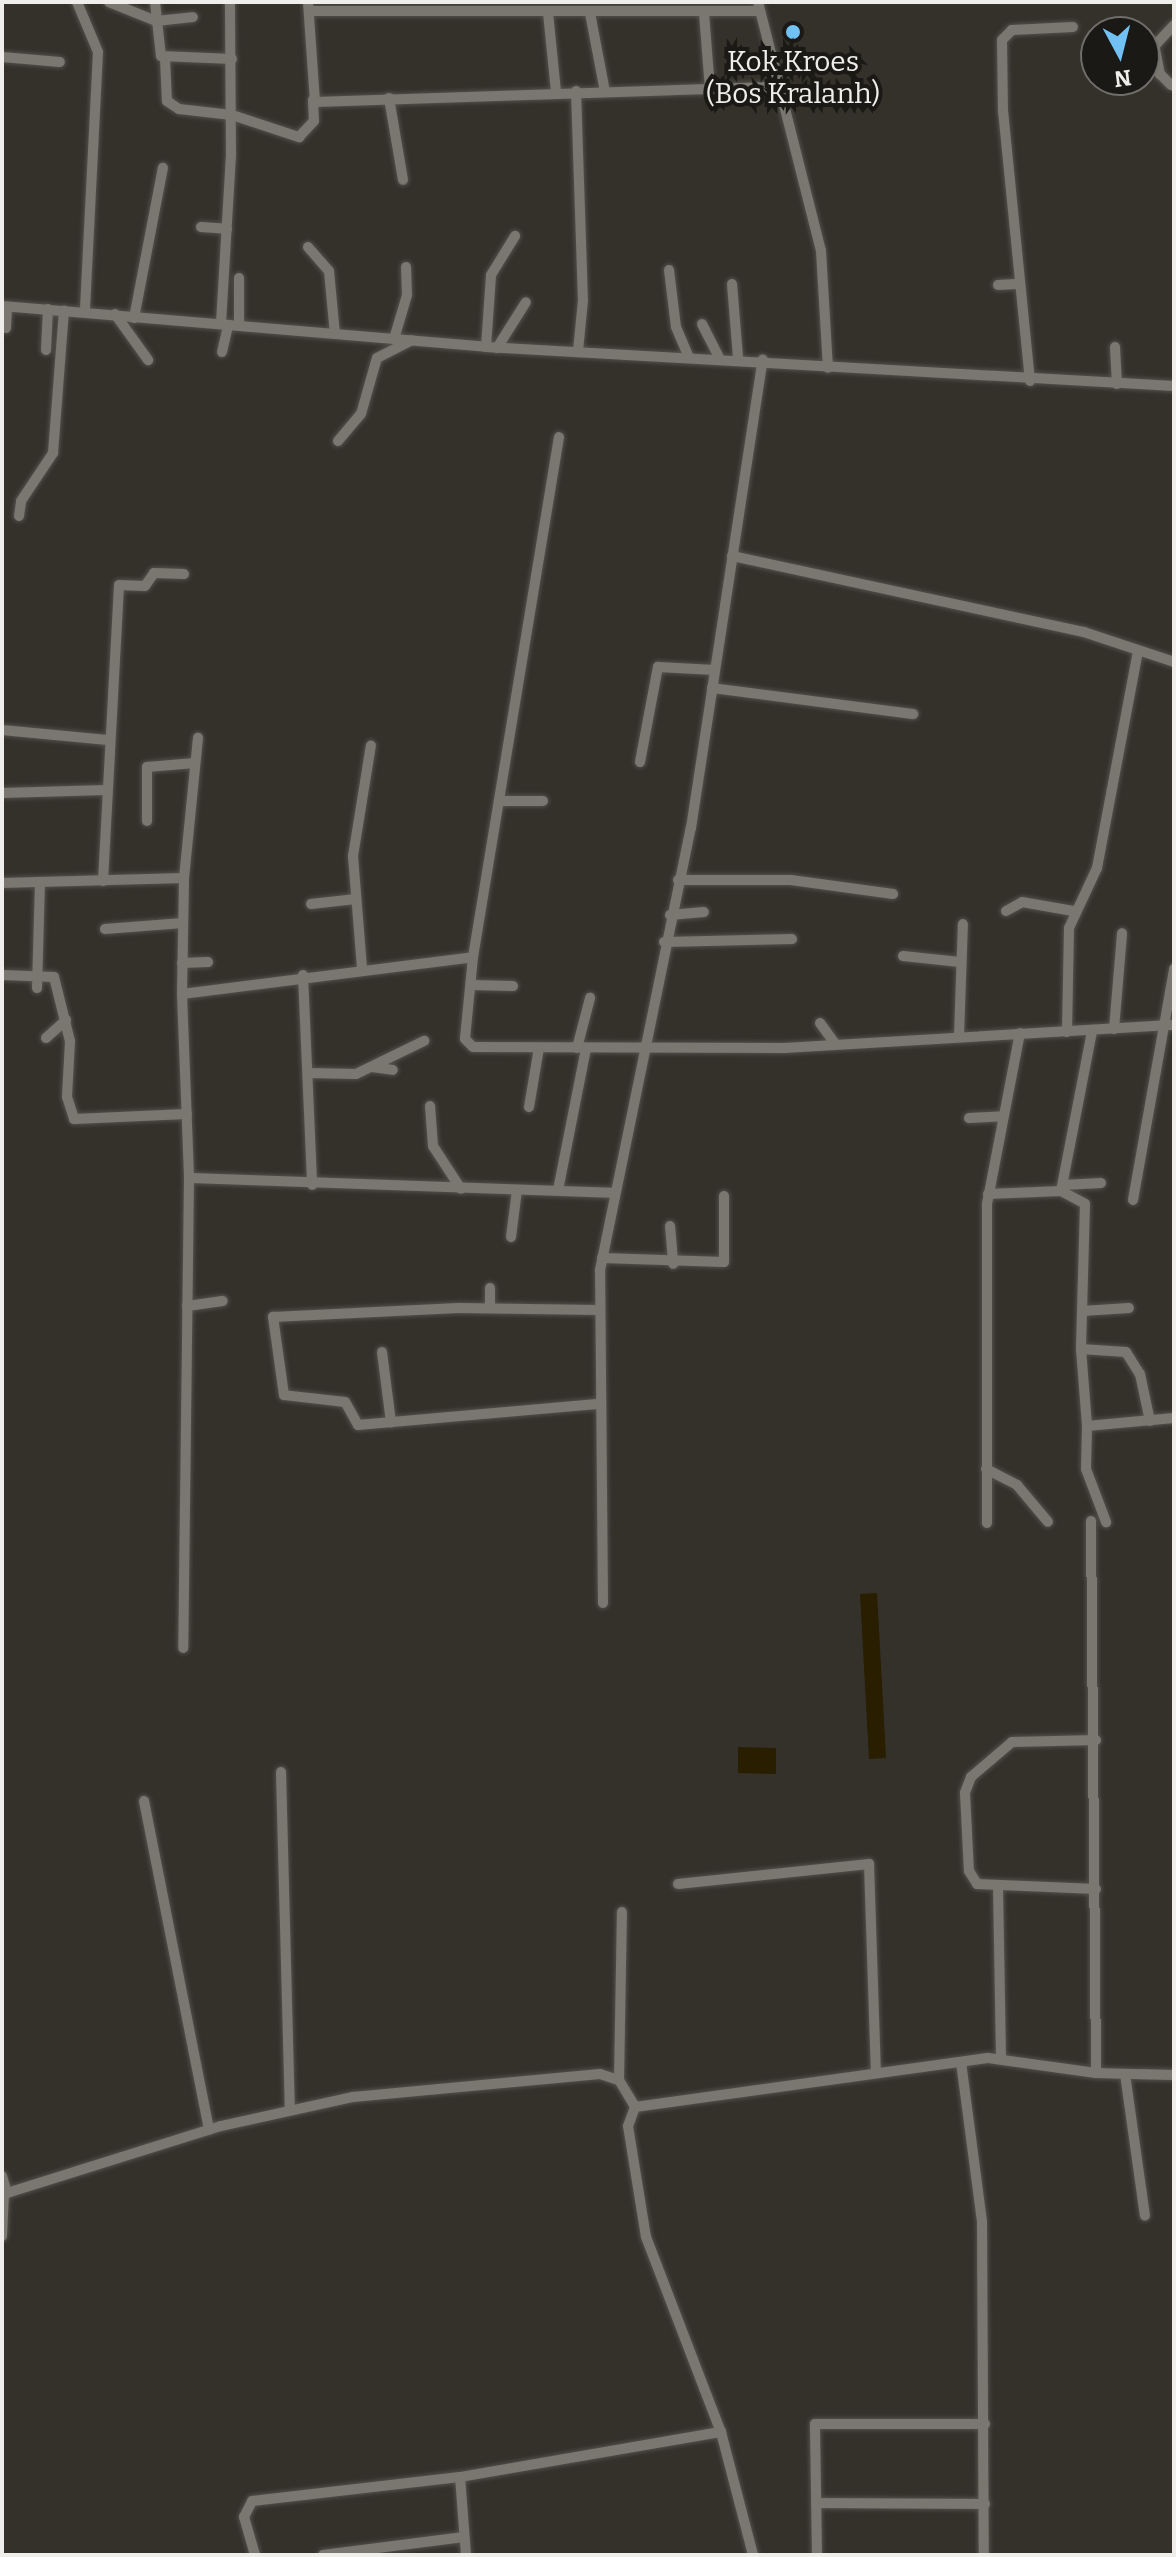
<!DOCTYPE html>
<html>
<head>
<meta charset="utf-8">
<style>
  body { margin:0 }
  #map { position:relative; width:1176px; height:2557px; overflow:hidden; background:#34312b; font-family:Bitter,serif }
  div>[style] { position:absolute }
  .water>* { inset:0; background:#291e00 }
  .roads { filter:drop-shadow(0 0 2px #52504b) drop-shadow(0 0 2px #52504b) }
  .minor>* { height:10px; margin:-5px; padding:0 5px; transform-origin:5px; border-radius:5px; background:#7a7770 }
  .dots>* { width:22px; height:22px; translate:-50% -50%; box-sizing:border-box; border:4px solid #1a1916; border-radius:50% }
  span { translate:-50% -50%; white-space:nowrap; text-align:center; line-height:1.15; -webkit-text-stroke:8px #1a1916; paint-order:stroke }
  .poi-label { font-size:28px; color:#f0eeea }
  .frame { position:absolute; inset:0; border:4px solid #f0eeea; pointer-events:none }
  .north { position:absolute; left:1080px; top:16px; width:80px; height:80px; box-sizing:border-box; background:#1a1916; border:2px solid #706e6b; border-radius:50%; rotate:173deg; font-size:22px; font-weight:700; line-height:32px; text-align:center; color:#f0eeea }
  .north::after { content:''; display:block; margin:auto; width:28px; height:36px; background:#72c1f5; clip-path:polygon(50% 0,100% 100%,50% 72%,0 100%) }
</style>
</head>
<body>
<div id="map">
  <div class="water">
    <div style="clip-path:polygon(877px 1593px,886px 1758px,869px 1759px,860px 1594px)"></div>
    <div style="clip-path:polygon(738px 1747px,776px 1748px,776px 1774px,738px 1773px)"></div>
  </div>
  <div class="roads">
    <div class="minor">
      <div style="left:77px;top:2px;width:54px;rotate:67.2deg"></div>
      <div style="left:98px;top:52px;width:260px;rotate:92.9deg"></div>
      <div style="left:109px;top:2px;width:51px;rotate:22deg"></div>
      <div style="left:156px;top:21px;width:37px;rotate:-6deg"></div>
      <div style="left:155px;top:2px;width:54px;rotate:83.7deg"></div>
      <div style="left:161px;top:56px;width:71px;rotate:2.4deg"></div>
      <div style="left:308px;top:2px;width:100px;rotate:86deg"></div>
      <div style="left:315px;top:102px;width:463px;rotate:-1.9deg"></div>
      <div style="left:758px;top:2px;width:257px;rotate:75.8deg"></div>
      <div style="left:821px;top:251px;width:117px;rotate:86.6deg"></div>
      <div style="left:309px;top:11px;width:450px"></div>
      <div style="left:548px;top:13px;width:79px;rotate:84.2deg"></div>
      <div style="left:590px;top:13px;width:80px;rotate:79.2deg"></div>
      <div style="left:704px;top:13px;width:77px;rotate:85.5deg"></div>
      <div style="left:1154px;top:44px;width:31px;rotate:79deg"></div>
      <div style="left:1160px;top:74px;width:16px;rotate:45deg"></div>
      <div style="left:2px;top:57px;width:58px;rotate:4.9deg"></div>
      <div style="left:1144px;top:57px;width:44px;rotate:-46.8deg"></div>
      <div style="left:165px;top:59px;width:42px;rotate:87.3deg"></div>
      <div style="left:167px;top:101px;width:14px;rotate:34deg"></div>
      <div style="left:179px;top:109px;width:53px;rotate:6.5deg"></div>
      <div style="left:232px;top:115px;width:71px;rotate:18.2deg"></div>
      <div style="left:299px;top:137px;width:22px;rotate:-47deg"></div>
      <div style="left:314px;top:121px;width:21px;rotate:-93deg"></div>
      <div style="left:576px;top:91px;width:209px;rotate:88.1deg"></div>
      <div style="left:583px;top:300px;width:51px;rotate:95.6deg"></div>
      <div style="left:389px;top:98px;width:83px;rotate:80.3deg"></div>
      <div style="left:201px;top:227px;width:26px;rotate:4deg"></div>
      <div style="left:308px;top:247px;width:32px;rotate:49deg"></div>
      <div style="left:329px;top:271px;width:63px;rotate:84.6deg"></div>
      <div style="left:669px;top:270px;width:57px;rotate:83deg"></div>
      <div style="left:676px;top:327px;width:33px;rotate:67deg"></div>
      <div style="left:239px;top:278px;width:47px;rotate:90deg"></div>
      <div style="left:732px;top:284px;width:73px;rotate:85.3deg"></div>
      <div style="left:998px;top:285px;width:22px;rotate:-3deg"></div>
      <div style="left:2px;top:306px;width:486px;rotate:4.8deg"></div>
      <div style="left:486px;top:347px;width:689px;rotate:3.24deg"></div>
      <div style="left:115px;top:314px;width:57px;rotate:54.3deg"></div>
      <div style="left:134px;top:318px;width:153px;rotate:-79.1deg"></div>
      <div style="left:221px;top:323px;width:167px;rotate:-86.6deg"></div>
      <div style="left:231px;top:156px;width:154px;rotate:-90.4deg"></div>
      <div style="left:702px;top:324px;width:36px;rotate:63deg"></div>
      <div style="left:6px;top:328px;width:21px;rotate:-87deg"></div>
      <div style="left:394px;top:339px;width:46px;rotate:-73.5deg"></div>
      <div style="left:407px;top:295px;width:28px;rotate:-92deg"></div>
      <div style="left:486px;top:347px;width:72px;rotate:-86deg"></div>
      <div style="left:491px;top:275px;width:46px;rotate:-58.4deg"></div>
      <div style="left:1115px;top:347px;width:37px;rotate:87deg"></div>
      <div style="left:497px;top:348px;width:54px;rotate:-57.8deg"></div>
      <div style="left:46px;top:350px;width:41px;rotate:-87.2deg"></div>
      <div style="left:222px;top:352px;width:28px;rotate:-77deg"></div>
      <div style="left:1030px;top:381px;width:270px;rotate:-95.7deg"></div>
      <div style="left:1003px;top:112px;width:72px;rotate:-90.8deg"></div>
      <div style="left:1002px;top:40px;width:14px;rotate:-45deg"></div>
      <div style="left:1012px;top:30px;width:61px;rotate:-2.8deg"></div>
      <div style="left:338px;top:441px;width:35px;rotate:-50deg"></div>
      <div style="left:361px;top:414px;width:58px;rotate:-74.1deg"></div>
      <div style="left:377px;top:358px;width:39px;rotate:-27deg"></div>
      <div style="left:19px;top:516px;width:15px;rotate:-82deg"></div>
      <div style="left:21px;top:501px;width:58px;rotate:-56.3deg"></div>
      <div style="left:53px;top:453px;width:143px;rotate:-85.6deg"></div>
      <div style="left:732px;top:556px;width:360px;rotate:12.2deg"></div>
      <div style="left:1084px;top:632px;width:95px;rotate:18.4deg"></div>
      <div style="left:712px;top:688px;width:203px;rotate:7.4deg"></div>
      <div style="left:2px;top:730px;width:106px;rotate:5.4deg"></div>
      <div style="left:640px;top:762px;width:97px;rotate:-79.3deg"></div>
      <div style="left:658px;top:667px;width:57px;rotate:3deg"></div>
      <div style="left:2px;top:793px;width:104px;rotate:-1.7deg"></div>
      <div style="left:500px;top:801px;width:43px"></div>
      <div style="left:147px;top:821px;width:54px;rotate:-90deg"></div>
      <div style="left:147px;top:767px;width:48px;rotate:-4.8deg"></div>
      <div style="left:184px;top:878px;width:141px;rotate:-84.3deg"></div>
      <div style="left:678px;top:880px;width:113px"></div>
      <div style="left:791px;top:880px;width:103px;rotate:7.8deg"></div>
      <div style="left:103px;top:881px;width:296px;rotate:-86.9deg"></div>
      <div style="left:119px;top:585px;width:26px;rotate:2deg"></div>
      <div style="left:145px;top:586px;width:16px;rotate:-55deg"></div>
      <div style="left:154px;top:573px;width:30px;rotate:2deg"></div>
      <div style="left:2px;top:883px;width:182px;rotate:-1.6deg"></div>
      <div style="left:184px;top:878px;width:116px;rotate:91deg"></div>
      <div style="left:182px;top:994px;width:293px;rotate:-7.2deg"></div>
      <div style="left:473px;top:957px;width:82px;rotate:95.6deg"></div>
      <div style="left:465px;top:1039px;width:11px;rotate:45deg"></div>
      <div style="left:473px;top:1047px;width:311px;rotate:0.2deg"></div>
      <div style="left:784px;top:1048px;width:391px;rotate:-3.4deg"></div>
      <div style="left:311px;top:904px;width:45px;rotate:-6.3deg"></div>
      <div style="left:1006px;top:911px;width:18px;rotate:-29deg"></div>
      <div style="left:1022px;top:902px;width:52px;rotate:10deg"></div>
      <div style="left:670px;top:915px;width:34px;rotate:-5deg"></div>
      <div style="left:105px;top:929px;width:78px;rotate:-4.4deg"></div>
      <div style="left:664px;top:942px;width:128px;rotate:-1.3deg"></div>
      <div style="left:903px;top:956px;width:57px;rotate:6deg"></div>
      <div style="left:473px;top:957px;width:527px;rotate:-80.61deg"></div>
      <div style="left:182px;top:963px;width:26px;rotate:-2deg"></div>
      <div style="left:362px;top:968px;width:112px;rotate:-94.6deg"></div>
      <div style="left:353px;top:856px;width:112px;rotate:-80.8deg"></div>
      <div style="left:2px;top:975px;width:52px;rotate:2.2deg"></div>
      <div style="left:54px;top:977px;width:66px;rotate:76deg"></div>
      <div style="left:70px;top:1041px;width:56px;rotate:93.1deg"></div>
      <div style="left:67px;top:1097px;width:23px;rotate:72deg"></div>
      <div style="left:74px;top:1119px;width:113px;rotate:-2.5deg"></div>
      <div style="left:303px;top:975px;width:210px;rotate:87.5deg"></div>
      <div style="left:471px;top:985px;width:42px;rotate:1.4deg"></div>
      <div style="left:37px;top:988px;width:105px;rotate:-88.4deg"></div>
      <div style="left:182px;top:994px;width:184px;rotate:87.8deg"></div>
      <div style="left:189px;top:1178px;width:470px;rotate:90.7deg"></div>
      <div style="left:820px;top:1023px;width:26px;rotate:54deg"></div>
      <div style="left:1114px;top:1029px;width:96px;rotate:-85.2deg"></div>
      <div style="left:1067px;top:1032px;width:104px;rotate:-88.9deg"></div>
      <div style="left:1069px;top:928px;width:66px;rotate:-65deg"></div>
      <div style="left:1097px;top:868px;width:221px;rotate:-79.3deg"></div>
      <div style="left:959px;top:1036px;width:112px;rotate:-88deg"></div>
      <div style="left:46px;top:1038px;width:27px;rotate:-42deg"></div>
      <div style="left:577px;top:1048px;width:52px;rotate:-75.4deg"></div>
      <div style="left:372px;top:1067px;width:21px;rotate:8deg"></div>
      <div style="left:308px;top:1073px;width:48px;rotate:1.2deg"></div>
      <div style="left:356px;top:1074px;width:76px;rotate:-25.9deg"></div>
      <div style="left:430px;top:1106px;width:40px;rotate:85.7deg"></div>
      <div style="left:433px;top:1146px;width:51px;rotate:56.9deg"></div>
      <div style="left:529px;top:1107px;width:60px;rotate:-80.4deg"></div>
      <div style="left:969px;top:1118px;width:34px;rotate:-3deg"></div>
      <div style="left:189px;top:1178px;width:424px;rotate:2deg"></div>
      <div style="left:1063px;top:1185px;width:38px;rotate:-3deg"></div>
      <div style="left:558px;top:1190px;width:145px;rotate:-78.8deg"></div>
      <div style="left:1061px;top:1191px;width:163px;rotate:-79deg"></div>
      <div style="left:988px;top:1194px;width:73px;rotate:-2.4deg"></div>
      <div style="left:1061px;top:1191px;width:27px;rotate:28deg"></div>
      <div style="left:1085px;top:1204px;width:145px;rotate:91.6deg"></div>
      <div style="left:1081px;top:1349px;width:77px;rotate:85.5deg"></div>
      <div style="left:1087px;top:1426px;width:87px;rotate:-5.3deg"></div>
      <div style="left:1133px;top:1200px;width:235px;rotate:-79.9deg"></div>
      <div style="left:670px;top:1226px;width:38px;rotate:85deg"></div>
      <div style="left:511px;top:1237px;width:47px;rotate:-82.7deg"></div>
      <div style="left:602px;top:1258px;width:122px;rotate:1.9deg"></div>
      <div style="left:724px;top:1262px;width:66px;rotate:-90deg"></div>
      <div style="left:490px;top:1288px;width:20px;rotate:90deg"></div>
      <div style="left:187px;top:1306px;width:36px;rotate:-8deg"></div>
      <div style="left:1082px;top:1311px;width:47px;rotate:-3.7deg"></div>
      <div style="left:1081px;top:1349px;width:45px;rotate:3.8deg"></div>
      <div style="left:1126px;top:1352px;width:26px;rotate:58deg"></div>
      <div style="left:1140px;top:1374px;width:48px;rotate:78deg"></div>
      <div style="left:382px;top:1352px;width:71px;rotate:82.7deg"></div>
      <div style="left:597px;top:1404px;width:240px;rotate:175deg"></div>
      <div style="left:358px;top:1425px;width:26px;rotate:-119deg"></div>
      <div style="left:345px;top:1402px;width:61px;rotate:-173.5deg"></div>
      <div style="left:284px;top:1395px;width:79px;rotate:-98deg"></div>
      <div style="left:273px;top:1317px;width:185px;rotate:-2.8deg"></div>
      <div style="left:458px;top:1308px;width:141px;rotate:0.8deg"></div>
      <div style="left:1087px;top:1426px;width:43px;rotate:91.3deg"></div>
      <div style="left:1086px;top:1469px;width:57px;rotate:69.3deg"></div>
      <div style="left:986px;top:1469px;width:35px;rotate:27deg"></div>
      <div style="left:1017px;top:1485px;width:48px;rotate:50deg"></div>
      <div style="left:1091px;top:1521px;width:552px;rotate:89.48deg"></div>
      <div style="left:987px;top:1523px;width:319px;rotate:-90deg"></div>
      <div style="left:987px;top:1204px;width:174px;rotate:-79.1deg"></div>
      <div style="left:603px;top:1603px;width:333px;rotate:-90.5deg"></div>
      <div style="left:600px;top:1270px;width:451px;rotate:-78.4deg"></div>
      <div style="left:691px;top:828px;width:474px;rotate:-81.3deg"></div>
      <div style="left:1096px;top:1740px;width:84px;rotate:178.6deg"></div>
      <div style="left:1012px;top:1742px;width:54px;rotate:139.5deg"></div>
      <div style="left:971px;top:1777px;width:17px;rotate:111deg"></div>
      <div style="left:965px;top:1793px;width:78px;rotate:87.1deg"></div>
      <div style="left:969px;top:1871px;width:15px;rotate:58deg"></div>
      <div style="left:977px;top:1884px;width:119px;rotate:2.4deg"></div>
      <div style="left:281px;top:1772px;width:337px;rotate:88.5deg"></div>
      <div style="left:144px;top:1801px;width:335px;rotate:78.8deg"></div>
      <div style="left:678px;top:1884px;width:192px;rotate:-6deg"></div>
      <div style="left:869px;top:1864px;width:208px;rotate:88.1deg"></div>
      <div style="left:998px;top:1886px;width:171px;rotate:89deg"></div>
      <div style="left:961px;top:2062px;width:161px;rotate:82.5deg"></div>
      <div style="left:982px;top:2222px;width:333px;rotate:89.7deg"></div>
      <div style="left:1125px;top:2074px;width:143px;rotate:82deg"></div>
      <div style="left:619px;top:2080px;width:168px;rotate:-89deg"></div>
      <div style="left:635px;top:2107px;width:356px;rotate:-7.9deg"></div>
      <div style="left:988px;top:2058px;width:109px;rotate:7.9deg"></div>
      <div style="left:1096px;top:2073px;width:78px;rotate:1.5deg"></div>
      <div style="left:635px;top:2107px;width:20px;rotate:110deg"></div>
      <div style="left:628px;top:2126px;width:112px;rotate:80.8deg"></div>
      <div style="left:646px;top:2237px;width:209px;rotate:69deg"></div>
      <div style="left:721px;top:2432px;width:127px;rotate:75.4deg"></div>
      <div style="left:2px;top:2176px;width:18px;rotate:74deg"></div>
      <div style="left:7px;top:2193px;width:224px;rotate:-17.4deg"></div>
      <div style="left:221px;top:2126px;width:135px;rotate:-12.4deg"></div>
      <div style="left:353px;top:2097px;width:248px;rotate:-5.3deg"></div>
      <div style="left:600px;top:2074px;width:20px;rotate:18deg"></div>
      <div style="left:619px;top:2080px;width:31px;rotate:59deg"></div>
      <div style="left:2px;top:2236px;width:42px;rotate:-87.3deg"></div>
      <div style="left:816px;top:2503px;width:169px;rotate:0.3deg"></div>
      <div style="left:255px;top:2555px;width:40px;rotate:-106deg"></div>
      <div style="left:244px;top:2517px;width:18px;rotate:-63deg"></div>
      <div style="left:252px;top:2501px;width:209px;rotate:-6.6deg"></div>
      <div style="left:323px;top:2555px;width:142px;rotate:-7.3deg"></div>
      <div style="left:466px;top:2555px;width:78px;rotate:-94.4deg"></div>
      <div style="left:460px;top:2477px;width:265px;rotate:-9.8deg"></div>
      <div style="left:817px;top:2555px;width:131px;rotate:-90.9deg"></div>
      <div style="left:815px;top:2424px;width:170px"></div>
    </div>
  </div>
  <div class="dots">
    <div style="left:793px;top:32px;background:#72c1f5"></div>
  </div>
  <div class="poi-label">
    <span style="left:793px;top:78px">Kok Kroes<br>(Bos Kralanh)</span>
  </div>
  <div class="frame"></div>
  <div class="north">N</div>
</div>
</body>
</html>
